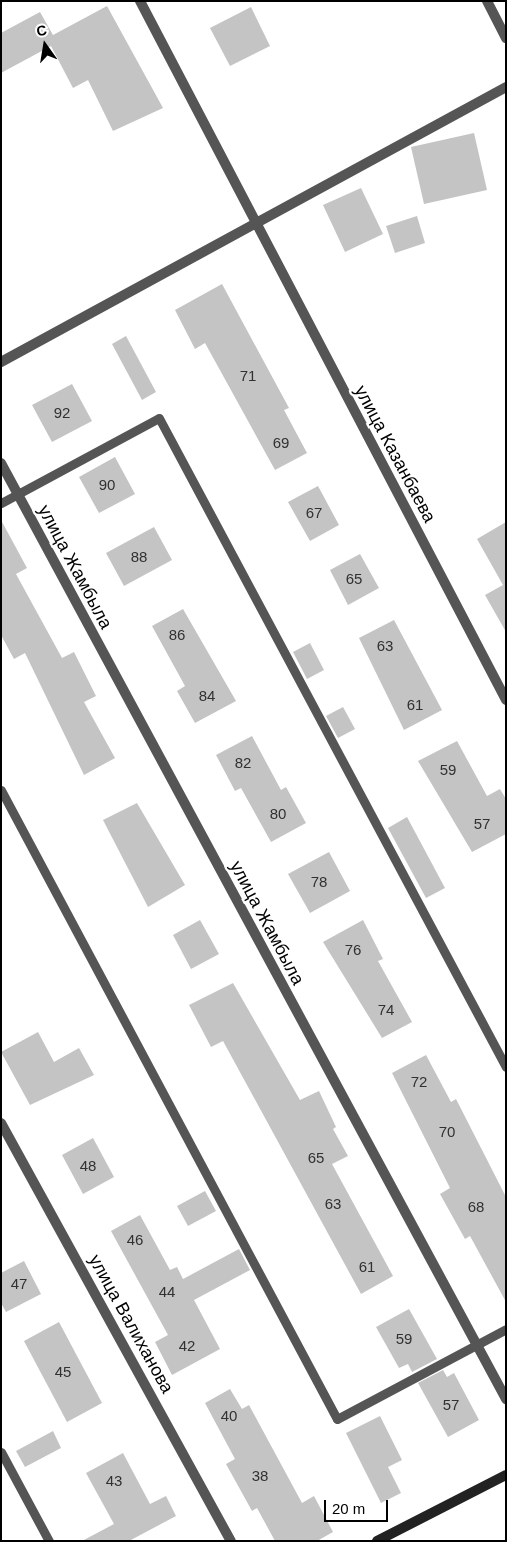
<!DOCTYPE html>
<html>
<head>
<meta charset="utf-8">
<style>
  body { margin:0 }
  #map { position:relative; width:507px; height:1542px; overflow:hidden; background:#fff; font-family:Helvetica,sans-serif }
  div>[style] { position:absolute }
  .building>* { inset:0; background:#c4c4c4 }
  .service>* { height:9px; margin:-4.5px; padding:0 4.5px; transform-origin:4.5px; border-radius:4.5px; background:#555 }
  .minor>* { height:10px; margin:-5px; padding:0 5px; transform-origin:5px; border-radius:5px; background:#555 }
  .secondary>* { height:10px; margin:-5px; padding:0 5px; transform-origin:5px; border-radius:5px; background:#222 }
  span { translate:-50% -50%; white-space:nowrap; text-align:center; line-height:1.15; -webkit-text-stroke:4.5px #fff; paint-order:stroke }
  .number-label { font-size:15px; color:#313131 }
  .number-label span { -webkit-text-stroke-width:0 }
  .street-label { font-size:18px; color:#000 }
  .frame { position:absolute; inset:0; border:2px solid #000; pointer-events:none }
  .north { position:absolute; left:20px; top:20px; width:50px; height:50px; -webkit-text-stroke:4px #fff; paint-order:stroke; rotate:347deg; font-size:14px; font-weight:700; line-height:20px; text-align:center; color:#000 }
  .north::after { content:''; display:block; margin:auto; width:18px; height:22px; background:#000; clip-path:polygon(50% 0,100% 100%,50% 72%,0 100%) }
  .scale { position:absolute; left:324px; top:1500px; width:64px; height:22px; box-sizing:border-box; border:2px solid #000; border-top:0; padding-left:6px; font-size:15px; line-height:18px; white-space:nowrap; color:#000; -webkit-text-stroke:4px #fff; paint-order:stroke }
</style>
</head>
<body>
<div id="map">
  <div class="building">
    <div style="clip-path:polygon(107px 6px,163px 108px,113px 131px,88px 80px,73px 88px,51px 46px,1px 73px,1px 33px,40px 12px,53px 35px)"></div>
    <div style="clip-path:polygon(251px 7px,270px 46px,230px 66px,210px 28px)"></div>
    <div style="clip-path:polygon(474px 133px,487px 190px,424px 204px,411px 147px)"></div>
    <div style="clip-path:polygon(361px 188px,383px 234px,345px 252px,323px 205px)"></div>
    <div style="clip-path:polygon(417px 216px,425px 243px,395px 253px,386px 226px)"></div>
    <div style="clip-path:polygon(222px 284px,289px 408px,284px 410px,307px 453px,275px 470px,205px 343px,195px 349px,175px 310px)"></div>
    <div style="clip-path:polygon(126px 336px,156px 392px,142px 400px,112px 344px)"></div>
    <div style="clip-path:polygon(72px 384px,92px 421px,52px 442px,32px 405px)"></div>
    <div style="clip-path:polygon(115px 457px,135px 494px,99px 513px,79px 477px)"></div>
    <div style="clip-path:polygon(318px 486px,339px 525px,310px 541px,288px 502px)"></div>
    <div style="clip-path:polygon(1px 520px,27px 568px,16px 574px,62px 658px,74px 652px,96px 696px,84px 702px,115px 758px,84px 775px,25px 653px,14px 659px,1px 635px)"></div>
    <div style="clip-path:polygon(506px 522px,506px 632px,485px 595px,503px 585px,477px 539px)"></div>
    <div style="clip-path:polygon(154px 527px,172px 560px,124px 586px,106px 553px)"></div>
    <div style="clip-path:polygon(360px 554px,379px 588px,348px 605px,330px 570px)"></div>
    <div style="clip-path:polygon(183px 609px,236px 701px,195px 723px,177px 691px,185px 686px,152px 626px)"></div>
    <div style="clip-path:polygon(394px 620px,442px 710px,404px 730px,359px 638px)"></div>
    <div style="clip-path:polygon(310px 643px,324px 670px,307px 679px,293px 652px)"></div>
    <div style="clip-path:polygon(343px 707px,355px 729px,338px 738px,326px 716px)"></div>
    <div style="clip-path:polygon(252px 736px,281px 790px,286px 787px,306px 823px,271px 842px,241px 788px,235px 791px,216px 755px)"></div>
    <div style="clip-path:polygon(457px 741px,487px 796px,500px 789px,506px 799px,506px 834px,472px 852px,418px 761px)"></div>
    <div style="clip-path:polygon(137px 803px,185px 885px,148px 907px,103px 820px)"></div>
    <div style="clip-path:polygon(407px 817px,445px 888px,426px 898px,388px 828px)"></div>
    <div style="clip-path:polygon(329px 852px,350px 891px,310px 913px,288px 874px)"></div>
    <div style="clip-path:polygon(200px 920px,219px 954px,191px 969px,173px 935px)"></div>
    <div style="clip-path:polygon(363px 920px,383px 959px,378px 961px,412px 1022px,382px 1038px,323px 942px)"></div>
    <div style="clip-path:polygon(233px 983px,300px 1100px,319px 1091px,336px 1127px,333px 1129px,348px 1156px,332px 1164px,393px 1276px,361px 1294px,223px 1041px,211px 1047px,189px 1005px)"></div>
    <div style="clip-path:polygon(38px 1032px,54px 1062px,79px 1048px,94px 1075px,30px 1105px,1px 1052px)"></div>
    <div style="clip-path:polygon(426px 1055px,451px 1102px,456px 1099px,506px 1197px,506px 1302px,470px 1236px,465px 1239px,440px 1194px,450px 1188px,392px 1073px)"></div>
    <div style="clip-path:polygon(93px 1138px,114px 1177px,83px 1194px,62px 1155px)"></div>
    <div style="clip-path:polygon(205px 1191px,216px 1211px,188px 1226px,177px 1206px)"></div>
    <div style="clip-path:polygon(140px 1215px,170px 1270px,177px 1267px,183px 1279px,239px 1249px,250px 1270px,194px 1300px,220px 1349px,172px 1375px,155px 1342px,168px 1335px,111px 1231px)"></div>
    <div style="clip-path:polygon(24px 1261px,41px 1294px,6px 1312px,1px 1303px,1px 1273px)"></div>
    <div style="clip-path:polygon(409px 1309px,437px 1359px,412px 1372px,408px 1364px,399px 1368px,376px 1327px)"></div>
    <div style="clip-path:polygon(59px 1322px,102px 1403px,67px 1422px,24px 1341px)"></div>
    <div style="clip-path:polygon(443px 1370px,447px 1377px,454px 1373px,479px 1420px,448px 1437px,418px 1383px)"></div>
    <div style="clip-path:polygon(230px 1389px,242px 1409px,249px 1405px,302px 1503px,314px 1496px,333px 1532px,317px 1541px,275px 1541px,257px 1508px,252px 1511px,226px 1464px,235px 1459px,205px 1403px)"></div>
    <div style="clip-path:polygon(380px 1416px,402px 1460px,388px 1467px,401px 1493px,381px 1503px,346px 1433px)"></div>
    <div style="clip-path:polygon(53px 1431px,61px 1448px,25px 1467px,16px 1451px)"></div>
    <div style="clip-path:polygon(123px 1453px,150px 1504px,166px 1496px,176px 1516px,129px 1541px,82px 1541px,114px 1524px,86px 1473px)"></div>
  </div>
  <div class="service">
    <div style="left:1px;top:503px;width:179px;rotate:-28.3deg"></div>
    <div style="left:159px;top:418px;width:736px;rotate:61.87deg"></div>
    <div style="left:1px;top:790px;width:713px;rotate:61.89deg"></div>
    <div style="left:337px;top:1419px;width:191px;rotate:-28deg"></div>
    <div style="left:1px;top:1452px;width:101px;rotate:61.7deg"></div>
  </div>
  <div class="minor">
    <div style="left:140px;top:1px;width:789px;rotate:62.36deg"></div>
    <div style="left:487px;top:1px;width:42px;rotate:62.8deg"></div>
    <div style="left:1px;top:362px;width:575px;rotate:-28.57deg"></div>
    <div style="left:1px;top:463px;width:1064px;rotate:61.65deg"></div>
    <div style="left:1px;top:1123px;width:477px;rotate:61.2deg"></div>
  </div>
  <div class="secondary">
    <div style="left:377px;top:1541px;width:145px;rotate:-27.1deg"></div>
  </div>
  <div class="number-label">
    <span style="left:248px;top:376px">71</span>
    <span style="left:62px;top:413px">92</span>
    <span style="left:281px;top:443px">69</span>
    <span style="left:107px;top:485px">90</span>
    <span style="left:314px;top:513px">67</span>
    <span style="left:139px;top:557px">88</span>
    <span style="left:354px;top:579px">65</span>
    <span style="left:177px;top:635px">86</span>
    <span style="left:385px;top:646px">63</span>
    <span style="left:207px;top:696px">84</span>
    <span style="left:415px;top:705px">61</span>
    <span style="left:243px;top:763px">82</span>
    <span style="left:448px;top:770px">59</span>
    <span style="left:278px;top:814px">80</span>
    <span style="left:482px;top:824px">57</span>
    <span style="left:319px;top:882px">78</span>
    <span style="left:353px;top:950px">76</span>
    <span style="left:386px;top:1010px">74</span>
    <span style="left:419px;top:1082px">72</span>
    <span style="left:447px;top:1132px">70</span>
    <span style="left:316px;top:1158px">65</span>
    <span style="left:88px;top:1166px">48</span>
    <span style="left:333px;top:1204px">63</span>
    <span style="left:476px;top:1207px">68</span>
    <span style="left:135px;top:1240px">46</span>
    <span style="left:367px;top:1267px">61</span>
    <span style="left:19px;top:1284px">47</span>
    <span style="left:167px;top:1292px">44</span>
    <span style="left:404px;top:1339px">59</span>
    <span style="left:187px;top:1346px">42</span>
    <span style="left:63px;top:1372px">45</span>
    <span style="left:451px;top:1405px">57</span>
    <span style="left:229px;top:1416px">40</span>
    <span style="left:260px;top:1476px">38</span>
    <span style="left:114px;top:1481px">43</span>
  </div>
  <div class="street-label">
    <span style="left:395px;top:454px;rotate:62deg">улица Казанбаева</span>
    <span style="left:75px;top:567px;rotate:62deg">улица Жамбыла</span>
    <span style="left:267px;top:923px;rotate:62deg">улица Жамбыла</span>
    <span style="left:131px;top:1324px;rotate:61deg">улица Валиханова</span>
  </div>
  <div class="frame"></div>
  <div class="north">С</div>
  <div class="scale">20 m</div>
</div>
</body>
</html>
